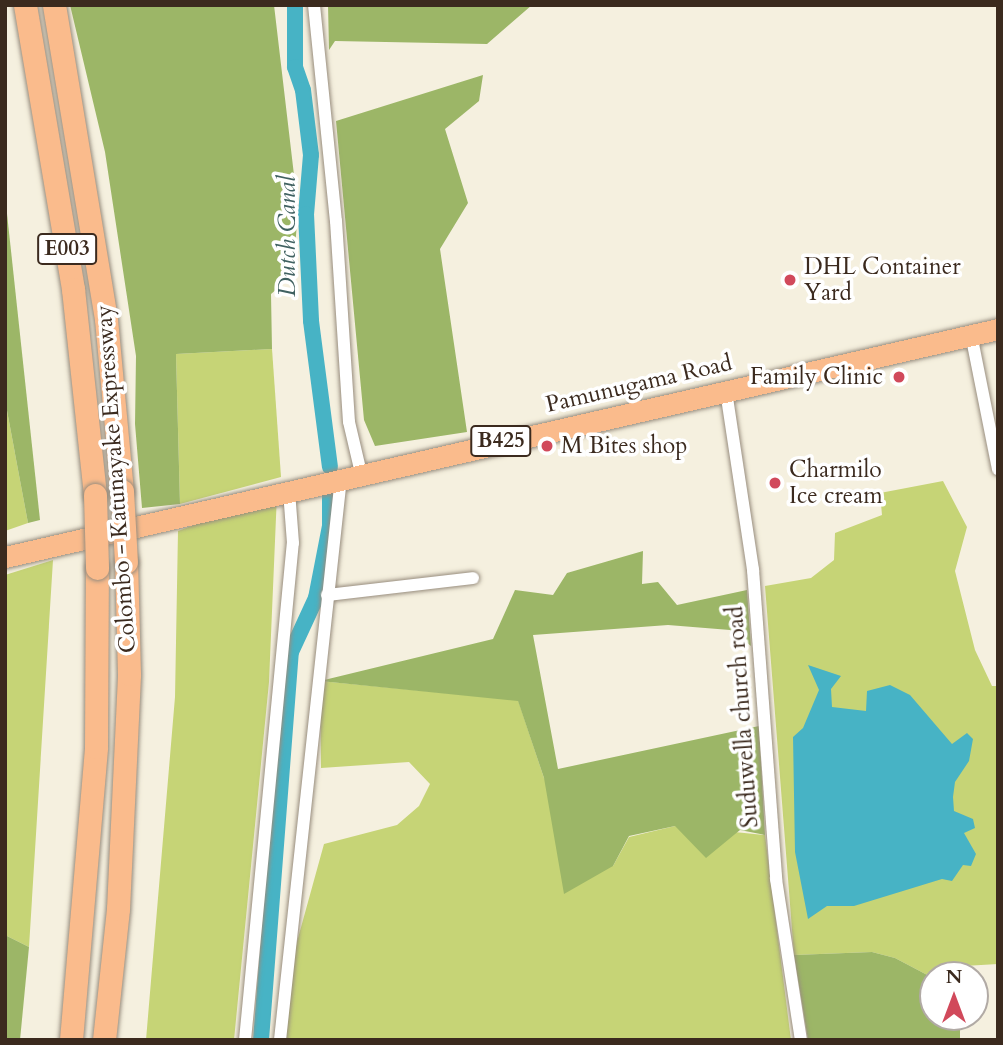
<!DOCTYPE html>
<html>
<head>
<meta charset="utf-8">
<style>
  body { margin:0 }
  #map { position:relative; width:1003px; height:1045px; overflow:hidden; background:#f5f0df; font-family:Cardo,serif }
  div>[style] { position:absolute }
  .green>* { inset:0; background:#c6d476 }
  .forest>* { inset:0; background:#9cb667 }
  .water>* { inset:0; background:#47b3c5 }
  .canal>* { height:16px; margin:-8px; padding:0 8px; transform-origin:8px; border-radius:8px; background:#47b3c5 }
  .roads { filter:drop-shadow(0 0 2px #988d7e) drop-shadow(0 0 2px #988d7e) }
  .minor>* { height:12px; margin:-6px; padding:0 6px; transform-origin:6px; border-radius:6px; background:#fff }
  .primary>* { height:21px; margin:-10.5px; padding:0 10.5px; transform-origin:10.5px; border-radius:10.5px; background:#fabb8c }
  .motorway>* { height:23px; margin:-11.5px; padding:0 11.5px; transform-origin:11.5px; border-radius:11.5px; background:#fabb8c }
  .bridges { filter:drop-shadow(0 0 2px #988d7e) drop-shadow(0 0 2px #988d7e) }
  .motorway-bridge>* { height:23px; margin:-11.5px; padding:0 11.5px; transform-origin:11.5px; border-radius:11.5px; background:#fabb8c }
  .dots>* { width:19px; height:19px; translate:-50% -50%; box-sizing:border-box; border:4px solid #fff; border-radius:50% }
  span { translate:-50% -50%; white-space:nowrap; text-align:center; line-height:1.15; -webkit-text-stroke:7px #fff; paint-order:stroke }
  .shield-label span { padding:2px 5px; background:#fff; border:2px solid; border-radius:5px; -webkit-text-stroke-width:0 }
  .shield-label { font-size:21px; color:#3b2a1e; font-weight:700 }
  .poi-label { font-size:23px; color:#3b2a1e }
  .left { translate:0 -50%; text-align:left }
  .right { translate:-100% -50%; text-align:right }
  .street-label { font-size:23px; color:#3b2a1e }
  .water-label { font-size:24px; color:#406161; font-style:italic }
  .frame { position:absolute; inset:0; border:7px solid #3b2a1e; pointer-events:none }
  .north { position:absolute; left:919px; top:961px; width:70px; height:70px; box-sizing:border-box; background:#fff; border:2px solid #b1aaa5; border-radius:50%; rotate:0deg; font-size:19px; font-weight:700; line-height:28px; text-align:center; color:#3b2a1e }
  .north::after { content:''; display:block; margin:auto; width:24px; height:32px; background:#d1495b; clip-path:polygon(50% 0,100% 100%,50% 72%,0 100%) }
</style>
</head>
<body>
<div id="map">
  <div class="green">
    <div style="clip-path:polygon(272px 349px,281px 477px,180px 504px,176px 354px)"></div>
    <div style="clip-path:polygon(5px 400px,28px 523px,5px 531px)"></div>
    <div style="clip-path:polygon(943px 481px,967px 527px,955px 571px,975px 650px,992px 686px,998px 686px,998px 964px,964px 966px,950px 975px,933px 978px,895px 958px,872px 952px,794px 955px,765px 586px,811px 578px,834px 560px,835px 533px,882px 515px,880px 493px)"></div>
    <div style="clip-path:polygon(277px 494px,269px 682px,234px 1040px,146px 1040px,175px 697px,178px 531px)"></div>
    <div style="clip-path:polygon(53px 560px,29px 947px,5px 935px,5px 575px)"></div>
    <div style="clip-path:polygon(320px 681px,518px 700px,544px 778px,613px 866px,629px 837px,675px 826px,765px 835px,791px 1040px,286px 1040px,295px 949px,324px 844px,397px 825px,419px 806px,430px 784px,409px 762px,321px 768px)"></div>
  </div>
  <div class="forest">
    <div style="clip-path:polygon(70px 5px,274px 5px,298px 209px,293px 275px,271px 294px,272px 349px,176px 354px,180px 504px,142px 508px,135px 424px,136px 356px,105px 152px)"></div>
    <div style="clip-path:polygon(328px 5px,532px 5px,487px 44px,335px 41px,329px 50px)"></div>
    <div style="clip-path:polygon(483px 75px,479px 101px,445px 129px,468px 203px,440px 249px,467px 432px,375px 446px,364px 420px,336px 121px)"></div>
    <div style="clip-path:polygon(5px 195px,40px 520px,28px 523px,5px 400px)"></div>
    <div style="clip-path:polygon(643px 551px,642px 584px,658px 582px,677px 605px,747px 590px,751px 646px,730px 630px,668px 625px,533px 635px,558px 769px,759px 726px,765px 835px,740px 830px,706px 858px,675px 826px,629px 836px,613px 866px,564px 894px,544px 778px,518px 701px,320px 681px,493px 639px,515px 590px,553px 595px,567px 573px)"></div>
    <div style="clip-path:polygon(5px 935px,29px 947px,20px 1040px,5px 1040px)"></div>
    <div style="clip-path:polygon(872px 952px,895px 958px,933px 978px,933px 1017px,960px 1017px,960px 1040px,808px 1040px,794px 955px)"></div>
  </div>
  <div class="water">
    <div style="clip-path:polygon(808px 665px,841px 676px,831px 689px,832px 707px,866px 711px,867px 691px,890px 685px,910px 695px,952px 744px,967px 733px,973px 739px,969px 761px,955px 782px,953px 797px,954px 811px,973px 819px,975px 828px,964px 833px,976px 854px,971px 866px,963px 865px,952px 881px,942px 879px,854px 906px,827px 906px,808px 919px,795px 852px,793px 737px,803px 728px,819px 690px)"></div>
  </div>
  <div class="canal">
    <div style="left:295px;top:5px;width:62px;rotate:90deg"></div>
    <div style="left:295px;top:67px;width:24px;rotate:71deg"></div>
    <div style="left:303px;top:90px;width:65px;rotate:83deg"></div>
    <div style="left:311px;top:155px;width:59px;rotate:94.8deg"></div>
    <div style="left:306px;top:214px;width:107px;rotate:87.3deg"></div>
    <div style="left:311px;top:321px;width:147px;rotate:82.6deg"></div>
    <div style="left:261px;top:1040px;width:389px;rotate:-85.6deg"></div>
    <div style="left:291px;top:652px;width:60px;rotate:-65.2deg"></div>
    <div style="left:316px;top:598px;width:73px;rotate:-79deg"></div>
    <div style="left:330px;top:526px;width:31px;rotate:-90deg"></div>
  </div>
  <div class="roads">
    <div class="minor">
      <div style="left:314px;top:5px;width:217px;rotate:84.2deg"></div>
      <div style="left:336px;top:221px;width:201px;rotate:86.3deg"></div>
      <div style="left:349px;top:422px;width:52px;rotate:76.8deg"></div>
      <div style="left:971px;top:334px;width:138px;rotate:78.7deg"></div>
      <div style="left:726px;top:391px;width:181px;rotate:81.4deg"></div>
      <div style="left:753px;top:570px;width:310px;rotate:85.7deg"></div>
      <div style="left:776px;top:879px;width:163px;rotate:81.2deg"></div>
      <div style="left:327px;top:595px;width:147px;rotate:-6.6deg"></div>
      <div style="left:245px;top:1040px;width:499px;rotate:-84.5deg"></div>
      <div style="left:293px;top:543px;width:52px;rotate:-94.4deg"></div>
      <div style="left:280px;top:1040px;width:565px;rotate:-83.81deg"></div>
    </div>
    <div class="primary">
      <div style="left:5px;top:557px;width:1019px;rotate:-12.93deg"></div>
    </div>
    <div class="motorway">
      <div style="left:25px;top:5px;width:288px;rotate:80.4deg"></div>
      <div style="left:73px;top:289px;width:207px;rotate:83.9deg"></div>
      <div style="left:54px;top:5px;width:318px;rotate:80.6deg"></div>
      <div style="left:106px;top:319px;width:173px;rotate:84.7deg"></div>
      <div style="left:71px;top:1040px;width:294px;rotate:-85.1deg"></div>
      <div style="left:96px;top:747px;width:179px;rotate:-89.7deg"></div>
      <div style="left:104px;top:1040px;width:132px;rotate:-83.9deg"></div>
      <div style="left:118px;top:909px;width:235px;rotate:-87.3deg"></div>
      <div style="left:129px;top:674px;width:112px;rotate:-91.5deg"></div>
    </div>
  </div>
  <div class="bridges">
    <div class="motorway-bridge">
      <div style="left:122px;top:491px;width:71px;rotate:86.8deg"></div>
      <div style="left:95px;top:495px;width:73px;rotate:88.4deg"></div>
    </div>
  </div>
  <div class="dots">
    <div style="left:790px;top:280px;background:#d1495b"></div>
    <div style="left:899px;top:377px;background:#d1495b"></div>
    <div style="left:547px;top:446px;background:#d1495b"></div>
    <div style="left:775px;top:483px;background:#d1495b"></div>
  </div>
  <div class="shield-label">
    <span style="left:67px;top:249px">E003</span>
    <span style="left:501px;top:441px">B425</span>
  </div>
  <div class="poi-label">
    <span class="left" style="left:804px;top:280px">DHL Container<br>Yard</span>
    <span class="right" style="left:883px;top:377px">Family Clinic</span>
    <span class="left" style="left:561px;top:446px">M Bites shop</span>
    <span class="left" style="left:789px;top:483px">Charmilo<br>Ice cream</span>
  </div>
  <div class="street-label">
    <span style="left:639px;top:384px;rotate:-13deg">Pamunugama Road</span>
    <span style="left:116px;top:479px;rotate:-94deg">Colombo - Katunayake Expressway</span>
    <span style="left:743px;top:717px;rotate:-94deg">Suduwella church road</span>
  </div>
  <div class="water-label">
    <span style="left:288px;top:236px;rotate:-90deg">Dutch Canal</span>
  </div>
  <div class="frame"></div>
  <div class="north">N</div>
</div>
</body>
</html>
